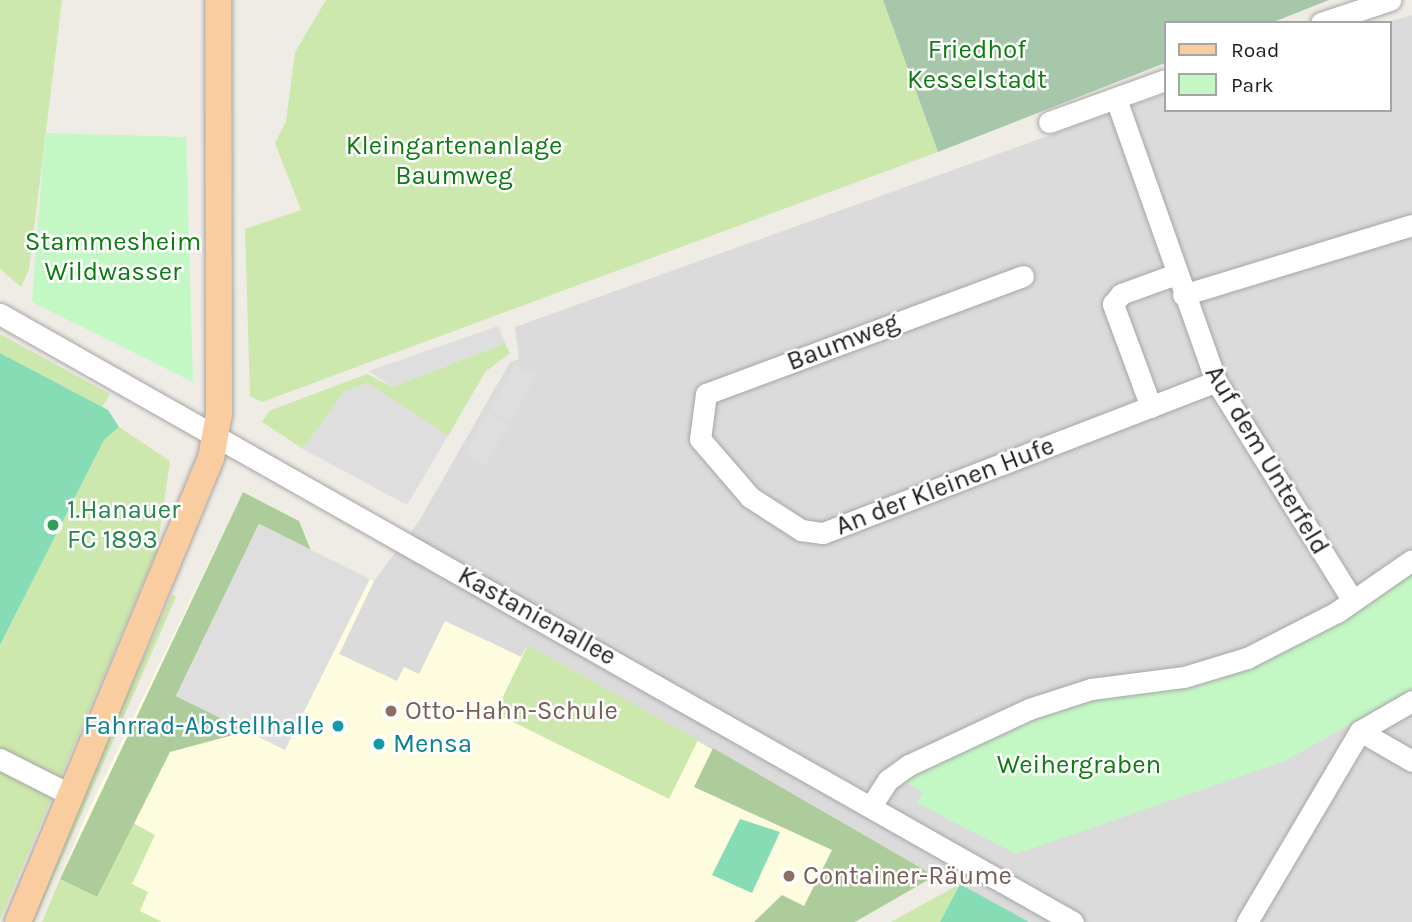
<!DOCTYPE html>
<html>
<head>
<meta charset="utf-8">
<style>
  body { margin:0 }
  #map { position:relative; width:1412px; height:922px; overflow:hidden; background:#efebe5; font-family:Karla,sans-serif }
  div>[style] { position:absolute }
  .residential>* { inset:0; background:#dcdbdb }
  .education>* { inset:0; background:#fefcdf }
  .grass>* { inset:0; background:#cde8ac }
  .forest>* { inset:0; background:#accd9b }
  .cemetery>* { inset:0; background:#a7c7aa }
  .park>* { inset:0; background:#c3f8c4 }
  .pitch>* { inset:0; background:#85dcb5 }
  .parking>* { inset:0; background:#dedede }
  .roads { filter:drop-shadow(0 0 2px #a5a5a5) drop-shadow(0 0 2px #a5a5a5) }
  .minor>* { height:21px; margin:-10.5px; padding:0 10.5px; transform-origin:10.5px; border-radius:10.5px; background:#fff }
  .major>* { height:26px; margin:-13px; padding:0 13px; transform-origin:13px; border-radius:13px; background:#f9cda0 }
  .dots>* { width:19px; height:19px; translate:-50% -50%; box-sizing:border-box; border:4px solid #fff; border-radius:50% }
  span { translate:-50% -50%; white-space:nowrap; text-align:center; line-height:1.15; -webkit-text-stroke:5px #fff; paint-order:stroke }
  .park-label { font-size:26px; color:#0e7b11 }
  .street-label { font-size:26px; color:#1e1e1e }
  .leisure-label { font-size:26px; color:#27864d }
  .left { translate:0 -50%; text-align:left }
  .education-label { font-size:26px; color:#785e54 }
  .culture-label { font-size:26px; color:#0d838f }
  .right { translate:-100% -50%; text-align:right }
  .legend { position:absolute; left:1164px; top:21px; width:228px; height:91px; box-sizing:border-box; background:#fff; border:2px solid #a5a5a5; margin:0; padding:9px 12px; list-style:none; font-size:21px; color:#1e1e1e }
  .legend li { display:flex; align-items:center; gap:14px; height:35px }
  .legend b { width:35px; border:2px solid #a5a5a5 }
</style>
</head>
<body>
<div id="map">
  <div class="residential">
    <div style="clip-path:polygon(1412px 15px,1412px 922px,1029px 922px,935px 876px,528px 645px,521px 657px,471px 633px,419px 674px,397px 682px,339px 654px,374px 581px,419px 521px,510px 362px,519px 359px,515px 327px,1165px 94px,1165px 110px,1389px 110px,1389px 23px,1384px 23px)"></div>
  </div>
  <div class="education">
    <div style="clip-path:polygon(243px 492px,299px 521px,312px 550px,374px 581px,339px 654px,397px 681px,404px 667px,419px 674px,445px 621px,521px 657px,528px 645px,935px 876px,855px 922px,42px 922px,87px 813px)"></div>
  </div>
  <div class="grass">
    <div style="clip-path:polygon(0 0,62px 0,29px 269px,21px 287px,0 269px)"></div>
    <div style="clip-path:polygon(326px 0,883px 0,938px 152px,262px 402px,250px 396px,245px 229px,301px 210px,275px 143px,286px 121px,295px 52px)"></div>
    <div style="clip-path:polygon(0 334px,110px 394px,102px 407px,0 353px)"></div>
    <div style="clip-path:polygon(505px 343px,510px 353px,485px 372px,448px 436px,368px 383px,344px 392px,303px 449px,262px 422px,269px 411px,367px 374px,392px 387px)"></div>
    <div style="clip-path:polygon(119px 427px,170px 461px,157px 550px,0 919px,0 645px,104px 440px)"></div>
    <div style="clip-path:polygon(172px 594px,176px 597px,34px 922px,26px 922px)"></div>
    <div style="clip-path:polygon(528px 645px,698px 740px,669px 799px,495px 713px)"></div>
    <div style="clip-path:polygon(133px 823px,155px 835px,132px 884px,148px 892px,140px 911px,162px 922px,42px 922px,60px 879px,97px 897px)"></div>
    <div style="clip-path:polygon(960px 884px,940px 922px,891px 922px)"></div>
  </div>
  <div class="forest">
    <div style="clip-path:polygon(243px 492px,299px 521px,311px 550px,259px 524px,176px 696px,248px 731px,170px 752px,97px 897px,60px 879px)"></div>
    <div style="clip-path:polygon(713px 748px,935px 876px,855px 922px,754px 922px,782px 895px,804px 906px,832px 850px,694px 787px)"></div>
  </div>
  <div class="cemetery">
    <div style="clip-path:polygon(883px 0,1329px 0,1271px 23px,1165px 23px,1165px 63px,938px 152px)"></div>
  </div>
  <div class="park">
    <div style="clip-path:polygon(45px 133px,186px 137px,193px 382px,32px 302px)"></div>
    <div style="clip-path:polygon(1412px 566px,1412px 689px,1285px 761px,1016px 854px,917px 803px,923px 792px,903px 782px,1059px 705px,1175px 686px)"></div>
  </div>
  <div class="pitch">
    <div style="clip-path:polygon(0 353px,108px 410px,119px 427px,104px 440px,0 645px)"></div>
    <div style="clip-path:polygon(740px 819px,780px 832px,752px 893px,712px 875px)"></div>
    <div style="clip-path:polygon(960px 884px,1029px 922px,940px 922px)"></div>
  </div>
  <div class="parking">
    <div style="clip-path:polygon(498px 326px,505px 343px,392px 387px,369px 371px)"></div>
    <div style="clip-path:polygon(516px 365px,536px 376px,511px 421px,490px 410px)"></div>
    <div style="clip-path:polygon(368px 383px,448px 436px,407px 505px,303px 449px,344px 392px)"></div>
    <div style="clip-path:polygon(488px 413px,508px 425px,486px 465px,465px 454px)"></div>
    <div style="clip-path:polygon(259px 524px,370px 579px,285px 750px,176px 696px)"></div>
  </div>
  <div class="roads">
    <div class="minor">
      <div style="left:1321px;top:23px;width:73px;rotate:-18.4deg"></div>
      <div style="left:1116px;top:99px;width:299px;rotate:70.5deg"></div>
      <div style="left:1216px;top:381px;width:259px;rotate:58.1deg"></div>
      <div style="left:1049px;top:122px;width:123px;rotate:-19.9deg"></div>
      <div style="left:1023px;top:276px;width:338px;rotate:159.6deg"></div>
      <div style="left:706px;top:394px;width:45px;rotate:97.6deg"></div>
      <div style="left:700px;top:439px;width:77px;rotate:49.2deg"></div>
      <div style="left:750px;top:497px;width:61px;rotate:32.9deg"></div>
      <div style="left:801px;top:530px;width:22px;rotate:8deg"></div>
      <div style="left:823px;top:533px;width:421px;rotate:-21.1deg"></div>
      <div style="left:1183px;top:295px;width:239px;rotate:-17deg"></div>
      <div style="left:0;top:314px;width:1233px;rotate:29.54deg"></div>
      <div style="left:1151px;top:407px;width:110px;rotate:-110.3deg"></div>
      <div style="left:1113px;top:304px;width:13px;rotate:-51deg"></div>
      <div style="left:1121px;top:294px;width:59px;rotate:-20deg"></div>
      <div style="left:1360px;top:731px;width:60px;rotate:30deg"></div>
      <div style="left:0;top:759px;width:80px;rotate:26.9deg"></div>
      <div style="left:871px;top:806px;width:31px;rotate:-57deg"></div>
      <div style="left:888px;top:780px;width:26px;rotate:-36deg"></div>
      <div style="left:909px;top:765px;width:132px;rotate:-25deg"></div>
      <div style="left:1029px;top:709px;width:65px;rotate:-17.9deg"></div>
      <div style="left:1091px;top:689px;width:94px;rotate:-7.4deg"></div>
      <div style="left:1184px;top:677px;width:66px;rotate:-16.8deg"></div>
      <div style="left:1247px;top:658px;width:101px;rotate:-27.1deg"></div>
      <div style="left:1337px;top:612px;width:91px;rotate:-34.7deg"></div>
      <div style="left:1247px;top:922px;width:222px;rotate:-59.4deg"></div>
      <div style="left:1360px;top:731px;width:60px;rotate:-30deg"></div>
    </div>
    <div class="major">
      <div style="left:18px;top:922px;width:503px;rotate:-67.42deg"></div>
      <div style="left:211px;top:458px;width:45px;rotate:-79.7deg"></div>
      <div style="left:219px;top:414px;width:414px;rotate:-90.1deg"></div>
    </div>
  </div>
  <div class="dots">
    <div style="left:53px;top:525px;background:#2e9e5b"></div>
    <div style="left:391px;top:711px;background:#8d6e63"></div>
    <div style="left:338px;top:726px;background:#0f9aa8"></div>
    <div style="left:379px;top:744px;background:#0f9aa8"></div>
    <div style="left:789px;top:876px;background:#8d6e63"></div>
  </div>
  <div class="park-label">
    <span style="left:977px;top:65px">Friedhof<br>Kesselstadt</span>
    <span style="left:454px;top:161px">Kleingartenanlage<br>Baumweg</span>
    <span style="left:113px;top:257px">Stammesheim<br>Wildwasser</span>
    <span style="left:1079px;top:765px">Weihergraben</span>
  </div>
  <div class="street-label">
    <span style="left:843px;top:342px;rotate:-21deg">Baumweg</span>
    <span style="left:1267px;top:460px;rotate:59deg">Auf dem Unterfeld</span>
    <span style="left:945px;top:486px;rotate:-21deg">An der Kleinen Hufe</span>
    <span style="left:537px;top:616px;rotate:29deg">Kastanienallee</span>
  </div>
  <div class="leisure-label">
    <span class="left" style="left:67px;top:525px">1.Hanauer<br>FC 1893</span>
  </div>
  <div class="education-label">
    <span class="left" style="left:405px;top:711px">Otto-Hahn-Schule</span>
    <span class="left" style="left:803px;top:876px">Container-Räume</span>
  </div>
  <div class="culture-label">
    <span class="right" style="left:324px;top:726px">Fahrrad-Abstellhalle</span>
    <span class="left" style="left:393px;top:744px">Mensa</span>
  </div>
  <ul class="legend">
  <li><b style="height:9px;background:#f9cda0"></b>Road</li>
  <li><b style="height:19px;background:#c3f8c4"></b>Park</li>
  </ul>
</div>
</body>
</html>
